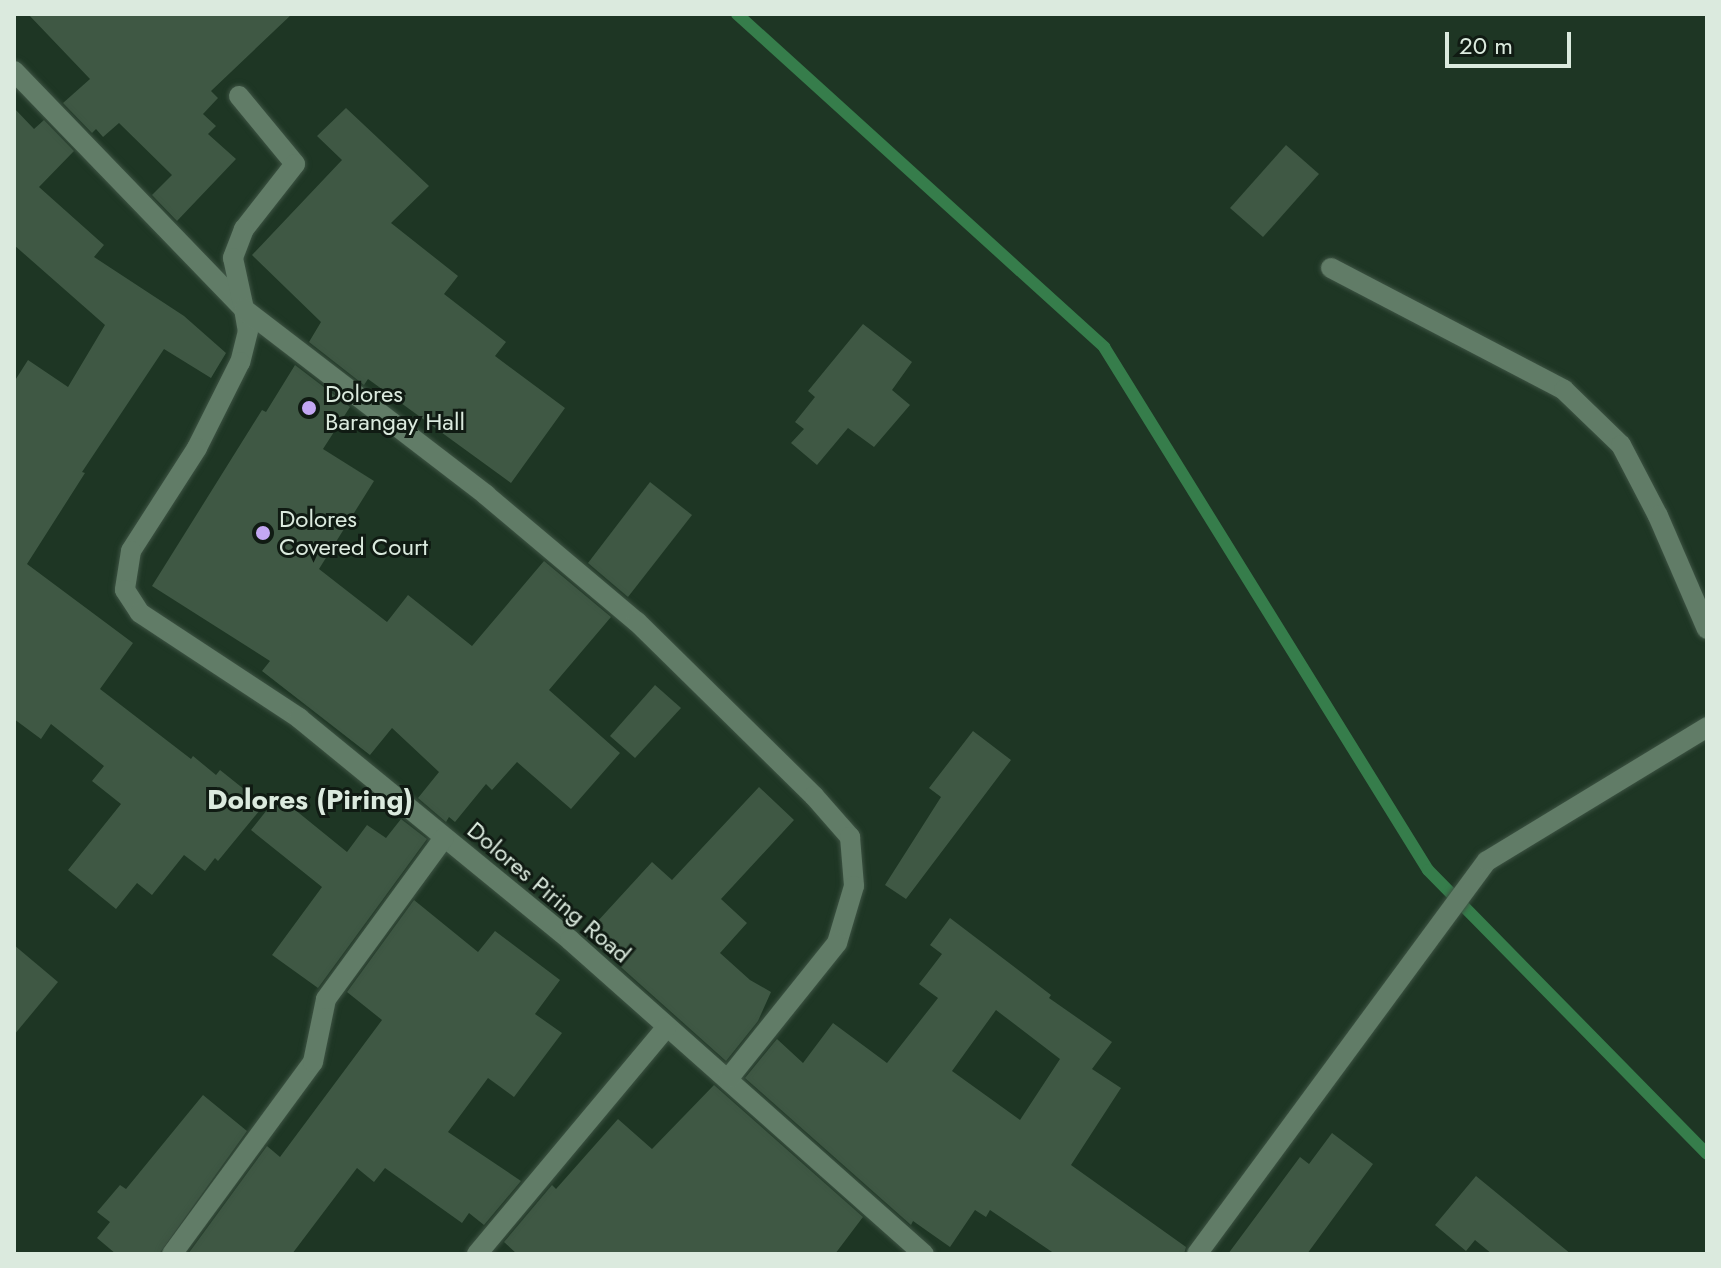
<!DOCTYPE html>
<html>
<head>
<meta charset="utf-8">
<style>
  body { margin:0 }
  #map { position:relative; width:1721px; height:1268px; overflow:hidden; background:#1e3624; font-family:Jost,sans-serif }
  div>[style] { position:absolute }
  .stream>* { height:12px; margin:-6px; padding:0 6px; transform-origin:6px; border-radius:6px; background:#367d4b }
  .building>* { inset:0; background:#3f5844 }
  .roads { filter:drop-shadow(0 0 2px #3d5343) drop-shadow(0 0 2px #3d5343) }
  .street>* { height:20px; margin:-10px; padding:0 10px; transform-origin:10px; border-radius:10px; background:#617c67 }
  .dots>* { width:22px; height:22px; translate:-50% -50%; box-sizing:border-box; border:4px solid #101b13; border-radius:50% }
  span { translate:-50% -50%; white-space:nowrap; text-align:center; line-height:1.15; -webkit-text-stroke:6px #101b13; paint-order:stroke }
  .poi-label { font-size:24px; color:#dbeade }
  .left { translate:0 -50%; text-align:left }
  .street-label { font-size:24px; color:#dbeade }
  .quarter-label { font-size:28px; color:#dbeade; font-weight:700 }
  .frame { position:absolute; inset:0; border:16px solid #dbeade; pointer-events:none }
  .scale { position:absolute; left:1445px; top:32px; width:126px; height:36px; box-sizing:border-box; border:4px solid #dbeade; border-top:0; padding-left:10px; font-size:24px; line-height:28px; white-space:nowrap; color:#dbeade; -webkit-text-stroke:6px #101b13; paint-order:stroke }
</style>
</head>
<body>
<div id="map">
  <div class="stream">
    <div style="left:737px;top:14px;width:496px;rotate:42.2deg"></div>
    <div style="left:1104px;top:347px;width:615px;rotate:58.22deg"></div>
    <div style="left:1428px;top:870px;width:398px;rotate:45.5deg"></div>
  </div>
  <div class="building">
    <div style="clip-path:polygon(28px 14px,292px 14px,211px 91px,218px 98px,203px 114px,216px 126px,208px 134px,236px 159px,177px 221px,152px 195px,172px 175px,119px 123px,103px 137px,96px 129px,92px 133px,63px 103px,90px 79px)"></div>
    <div style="clip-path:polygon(14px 108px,34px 129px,44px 120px,74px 151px,39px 187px,104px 245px,94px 257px,184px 316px,226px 353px,211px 378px,164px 349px,82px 472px,85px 473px,27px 564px,133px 643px,100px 689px,191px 759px,193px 756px,216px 775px,220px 770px,264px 805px,218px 861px,215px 858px,205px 871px,184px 855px,152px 895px,137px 883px,116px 909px,68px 870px,121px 804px,92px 781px,104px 766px,51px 724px,41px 739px,14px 719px,14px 382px,28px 360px,68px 387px,105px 325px,14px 245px)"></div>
    <div style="clip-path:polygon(346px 108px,429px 186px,391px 223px,458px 276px,444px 294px,506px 342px,495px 356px,565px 408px,511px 483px,368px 379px,364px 385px,309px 342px,321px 322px,252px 255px,342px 160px,317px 136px)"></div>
    <div style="clip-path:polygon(1286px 145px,1319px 174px,1263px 237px,1230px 208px)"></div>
    <div style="clip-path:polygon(863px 324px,912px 362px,892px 390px,910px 405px,874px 447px,848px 428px,817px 465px,791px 443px,804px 429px,795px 422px,815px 397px,808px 391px)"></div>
    <div style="clip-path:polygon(295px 365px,350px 407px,323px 449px,374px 481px,319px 569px,387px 622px,408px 595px,472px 646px,544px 561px,611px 617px,549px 690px,620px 753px,571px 809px,517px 762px,492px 790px,486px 784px,455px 822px,449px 817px,446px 822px,418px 798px,439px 772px,392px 728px,370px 755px,262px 671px,270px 661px,152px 586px,262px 410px,266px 412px)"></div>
    <div style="clip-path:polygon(650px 482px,692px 515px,628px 597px,588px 563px)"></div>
    <div style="clip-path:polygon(655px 685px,681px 708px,635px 758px,610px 736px)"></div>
    <div style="clip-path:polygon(973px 731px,1011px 760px,906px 899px,885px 885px,941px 797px,929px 788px)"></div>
    <div style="clip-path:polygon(759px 787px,794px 820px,721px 899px,747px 923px,720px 953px,750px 980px,771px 992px,758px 1021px,726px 1061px,585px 935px,652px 862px,672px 880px)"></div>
    <div style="clip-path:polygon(278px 796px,347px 852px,367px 825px,386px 838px,401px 819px,427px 839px,318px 988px,272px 955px,322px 887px,251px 830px)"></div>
    <div style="clip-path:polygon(414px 900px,478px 952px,495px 931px,560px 980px,535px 1014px,562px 1033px,514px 1097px,488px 1078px,448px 1132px,521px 1181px,484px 1225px,469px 1213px,462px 1223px,385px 1168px,374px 1182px,357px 1168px,292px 1254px,188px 1254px,267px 1146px,280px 1157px,382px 1020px,347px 992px)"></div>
    <div style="clip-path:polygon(evenodd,950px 918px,1051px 995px,1049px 998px,1112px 1042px,1092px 1069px,1121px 1088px,1071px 1165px,1186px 1247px,1184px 1254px,1055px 1254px,990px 1210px,986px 1217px,975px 1210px,950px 1247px,913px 1221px,911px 1225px,745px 1078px,777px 1039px,803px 1063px,833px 1023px,887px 1063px,938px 998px,919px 984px,942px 954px,930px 945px,950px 918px,996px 1010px,1060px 1059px,1020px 1120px,952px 1071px,996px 1010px)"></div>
    <div style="clip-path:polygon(14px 945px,58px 982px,14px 1035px)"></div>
    <div style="clip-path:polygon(714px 1085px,863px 1217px,835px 1254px,517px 1254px,504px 1242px,552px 1185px,556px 1189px,618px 1119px,652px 1149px)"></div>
    <div style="clip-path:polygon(203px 1095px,247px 1131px,159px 1254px,116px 1254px,97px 1238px,110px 1222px,97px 1212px,120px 1185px,126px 1189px)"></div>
    <div style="clip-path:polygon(1332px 1133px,1373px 1164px,1307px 1254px,1228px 1254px,1300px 1157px,1309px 1164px)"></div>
    <div style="clip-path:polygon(1476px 1176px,1571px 1254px,1492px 1254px,1475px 1240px,1466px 1251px,1435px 1225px)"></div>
  </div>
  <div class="roads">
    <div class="street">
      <div style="left:14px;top:71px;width:331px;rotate:46deg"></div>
      <div style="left:244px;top:309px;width:22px;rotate:80deg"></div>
      <div style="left:248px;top:331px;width:32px;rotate:104deg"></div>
      <div style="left:240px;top:362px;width:96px;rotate:116.6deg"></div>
      <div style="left:197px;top:448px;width:122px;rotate:122.7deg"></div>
      <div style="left:131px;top:551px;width:39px;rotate:99deg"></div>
      <div style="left:125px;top:590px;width:27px;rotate:57deg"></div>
      <div style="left:140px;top:613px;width:191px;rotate:33.4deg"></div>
      <div style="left:299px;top:718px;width:350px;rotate:39.3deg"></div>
      <div style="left:570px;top:940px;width:473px;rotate:41.6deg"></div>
      <div style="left:239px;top:96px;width:88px;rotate:50.5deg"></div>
      <div style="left:295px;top:164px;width:83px;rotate:128.1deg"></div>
      <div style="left:244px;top:229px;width:31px;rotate:111deg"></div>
      <div style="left:233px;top:258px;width:52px;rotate:77.8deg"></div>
      <div style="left:244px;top:309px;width:305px;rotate:37.5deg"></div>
      <div style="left:486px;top:495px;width:197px;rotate:40.1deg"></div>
      <div style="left:637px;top:622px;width:248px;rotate:44.5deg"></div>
      <div style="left:814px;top:796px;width:55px;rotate:48.7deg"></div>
      <div style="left:850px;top:837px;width:49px;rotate:85.3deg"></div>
      <div style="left:854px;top:886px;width:59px;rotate:106.6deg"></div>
      <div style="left:837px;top:943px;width:173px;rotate:128.7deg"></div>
      <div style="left:1331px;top:268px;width:263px;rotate:27.6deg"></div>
      <div style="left:1564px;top:390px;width:79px;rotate:44deg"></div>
      <div style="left:1621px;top:445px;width:80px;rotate:62.5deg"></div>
      <div style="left:1658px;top:516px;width:123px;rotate:66.6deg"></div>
      <div style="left:172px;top:1254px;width:238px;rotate:-53.7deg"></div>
      <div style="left:313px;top:1062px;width:64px;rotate:-78.3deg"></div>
      <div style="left:326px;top:999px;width:200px;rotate:-53.8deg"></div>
      <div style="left:477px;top:1254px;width:295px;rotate:-50.1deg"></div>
      <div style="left:1197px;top:1254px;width:488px;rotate:-53.6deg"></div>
      <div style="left:1487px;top:861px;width:258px;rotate:-31.3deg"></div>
    </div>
  </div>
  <div class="dots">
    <div style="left:309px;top:408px;background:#c3a7f2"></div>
    <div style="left:263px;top:533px;background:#c3a7f2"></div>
  </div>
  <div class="poi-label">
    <span class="left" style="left:325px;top:408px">Dolores<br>Barangay Hall</span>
    <span class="left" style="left:279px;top:533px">Dolores<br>Covered Court</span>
  </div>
  <div class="street-label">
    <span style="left:549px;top:892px;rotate:40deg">Dolores Piring Road</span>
  </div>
  <div class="quarter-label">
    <span style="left:310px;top:800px">Dolores (Piring)</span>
  </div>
  <div class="frame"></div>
  <div class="scale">20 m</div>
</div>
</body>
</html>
